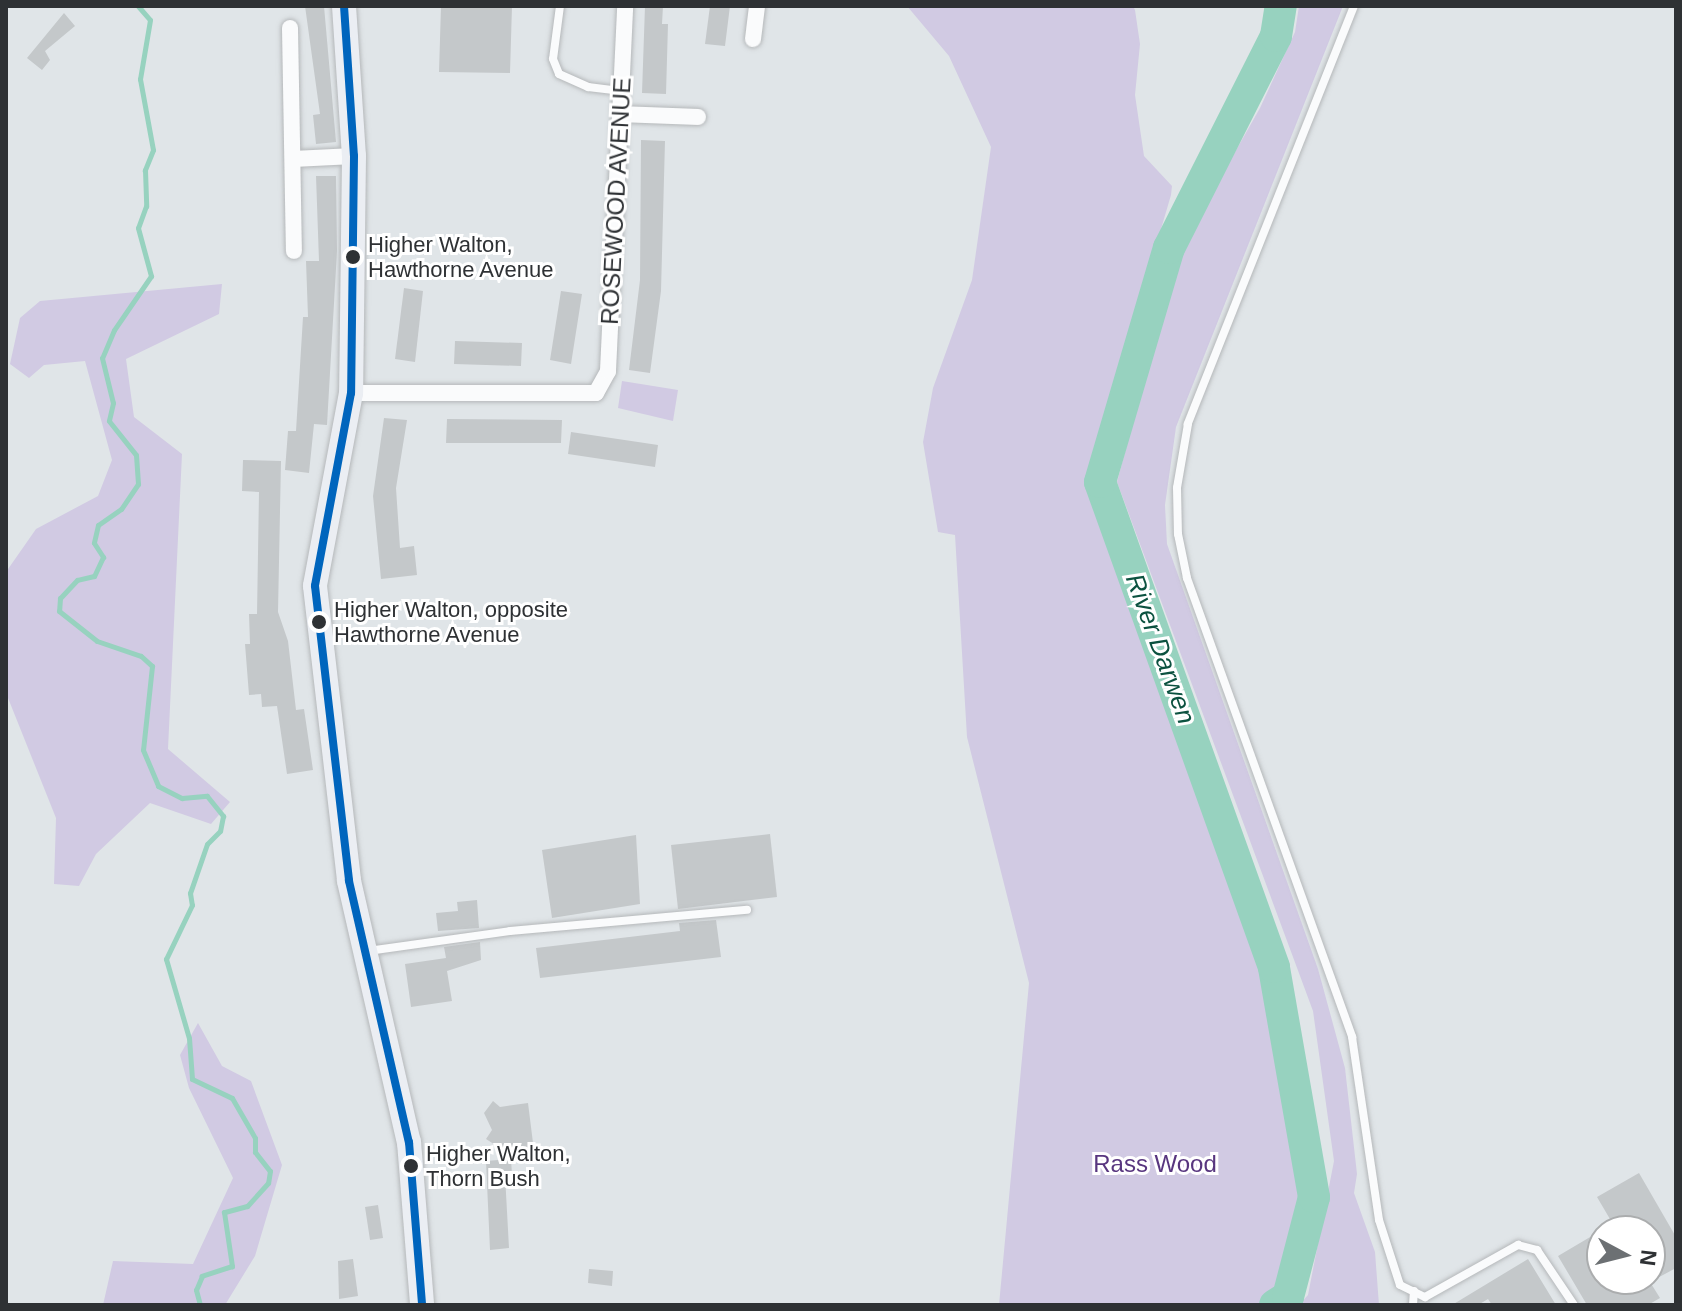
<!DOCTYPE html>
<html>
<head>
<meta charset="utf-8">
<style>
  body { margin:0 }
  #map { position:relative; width:1682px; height:1311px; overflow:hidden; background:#e0e5e8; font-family:Arial,sans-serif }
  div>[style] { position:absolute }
  .green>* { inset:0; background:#d1cae3 }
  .stream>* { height:5px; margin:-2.5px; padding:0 2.5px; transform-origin:2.5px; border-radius:2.5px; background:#97d2bf }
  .river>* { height:32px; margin:-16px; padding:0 16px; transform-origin:16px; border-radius:16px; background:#97d2bf }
  .building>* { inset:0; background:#c4c8ca }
  .roads { filter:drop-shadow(0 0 2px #b5b8ba) drop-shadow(0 0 2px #b5b8ba) }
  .lane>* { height:8px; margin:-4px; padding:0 4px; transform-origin:4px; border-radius:4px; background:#fafbfc }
  .street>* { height:16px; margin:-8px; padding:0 8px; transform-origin:8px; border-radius:8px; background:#fafbfc }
  .primary>* { height:24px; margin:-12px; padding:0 12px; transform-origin:12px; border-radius:12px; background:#ebeef3 }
  .bus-1>* { height:8px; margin:-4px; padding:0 4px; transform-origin:4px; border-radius:4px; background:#0065bd }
  .dots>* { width:22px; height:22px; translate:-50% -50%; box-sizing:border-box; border:4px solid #fff; border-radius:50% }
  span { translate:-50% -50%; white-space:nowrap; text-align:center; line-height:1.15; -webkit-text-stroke:6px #fff; paint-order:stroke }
  .bus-label { font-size:22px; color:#2e3134 }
  .left { translate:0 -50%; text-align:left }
  .street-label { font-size:24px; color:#2e3134 }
  .park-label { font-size:24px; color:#58367f }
  .water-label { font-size:26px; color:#0c5240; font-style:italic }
  .frame { position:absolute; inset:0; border:8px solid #2e3134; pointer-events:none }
  .north { position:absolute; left:1586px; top:1215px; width:80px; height:80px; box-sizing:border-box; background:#fff; border:2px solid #abadae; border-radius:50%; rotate:97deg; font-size:22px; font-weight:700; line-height:32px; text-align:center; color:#2e3134 }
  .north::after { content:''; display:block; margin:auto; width:28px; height:36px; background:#6c7073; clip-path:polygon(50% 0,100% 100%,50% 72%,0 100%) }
</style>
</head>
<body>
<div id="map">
  <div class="green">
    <div style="clip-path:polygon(907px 6px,1133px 6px,1135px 10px,1140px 44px,1135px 95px,1144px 156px,1172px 186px,1171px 195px,1086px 484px,1263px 972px,1305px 1196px,1284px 1293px,1263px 1305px,999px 1305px,1029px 983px,967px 737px,955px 535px,938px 532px,923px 442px,933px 388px,972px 280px,991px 147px,949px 56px)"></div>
    <div style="clip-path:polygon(1299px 6px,1343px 6px,1176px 427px,1165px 505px,1167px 544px,1318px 969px,1345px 1068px,1357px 1174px,1354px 1193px,1375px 1252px,1379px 1305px,1299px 1305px,1308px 1295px,1334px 1161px,1313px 1011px,1117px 482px,1179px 251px,1260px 108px,1295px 32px)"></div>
    <div style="clip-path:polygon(222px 284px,219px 314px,126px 359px,134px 417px,182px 454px,168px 749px,230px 802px,211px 824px,150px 803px,96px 854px,79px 886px,54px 884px,56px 818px,6px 693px,6px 572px,36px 529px,98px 496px,112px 460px,85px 361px,44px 365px,29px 378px,10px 364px,20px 318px,40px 301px)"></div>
    <div style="clip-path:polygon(622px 381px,678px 390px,673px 421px,618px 408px)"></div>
    <div style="clip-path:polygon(198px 1023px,222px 1066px,251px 1081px,282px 1165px,255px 1256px,225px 1305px,103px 1305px,113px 1261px,193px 1264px,233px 1178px,189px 1088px,180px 1055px)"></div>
  </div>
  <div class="stream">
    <div style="left:138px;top:6px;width:18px;rotate:49deg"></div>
    <div style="left:150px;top:20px;width:60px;rotate:99.6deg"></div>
    <div style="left:140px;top:79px;width:72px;rotate:79.6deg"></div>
    <div style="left:153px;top:150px;width:22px;rotate:112deg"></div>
    <div style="left:145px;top:170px;width:36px;rotate:88deg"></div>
    <div style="left:146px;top:206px;width:23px;rotate:110deg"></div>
    <div style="left:138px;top:228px;width:50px;rotate:74.8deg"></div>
    <div style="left:151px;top:276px;width:65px;rotate:124.4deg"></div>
    <div style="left:114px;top:330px;width:30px;rotate:113deg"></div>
    <div style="left:102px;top:358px;width:46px;rotate:76.3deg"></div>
    <div style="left:113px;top:403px;width:18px;rotate:103deg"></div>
    <div style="left:109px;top:421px;width:43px;rotate:51.5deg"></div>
    <div style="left:136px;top:455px;width:29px;rotate:86deg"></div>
    <div style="left:138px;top:484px;width:30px;rotate:124deg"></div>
    <div style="left:121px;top:509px;width:28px;rotate:145deg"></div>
    <div style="left:98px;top:525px;width:18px;rotate:103deg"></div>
    <div style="left:94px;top:543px;width:17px;rotate:57deg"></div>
    <div style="left:103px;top:557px;width:21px;rotate:115deg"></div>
    <div style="left:94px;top:576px;width:17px;rotate:167deg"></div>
    <div style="left:77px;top:580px;width:25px;rotate:133deg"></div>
    <div style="left:60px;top:598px;width:13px;rotate:94deg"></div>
    <div style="left:59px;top:611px;width:48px;rotate:38.3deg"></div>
    <div style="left:97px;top:641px;width:46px;rotate:18.8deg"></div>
    <div style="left:141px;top:656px;width:15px;rotate:42deg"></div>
    <div style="left:152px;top:666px;width:84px;rotate:96.1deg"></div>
    <div style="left:143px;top:750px;width:39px;rotate:67deg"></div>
    <div style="left:158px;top:786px;width:27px;rotate:27deg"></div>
    <div style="left:182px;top:798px;width:25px;rotate:-5deg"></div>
    <div style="left:207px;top:796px;width:26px;rotate:51deg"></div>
    <div style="left:223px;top:816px;width:15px;rotate:101deg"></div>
    <div style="left:220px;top:831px;width:18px;rotate:135deg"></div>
    <div style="left:207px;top:844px;width:52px;rotate:109.1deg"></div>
    <div style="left:190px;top:893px;width:12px;rotate:81deg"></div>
    <div style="left:192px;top:905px;width:60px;rotate:115.7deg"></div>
    <div style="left:166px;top:959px;width:82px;rotate:73.8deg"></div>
    <div style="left:189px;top:1038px;width:41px;rotate:85.8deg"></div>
    <div style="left:192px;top:1079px;width:44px;rotate:25.4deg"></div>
    <div style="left:232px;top:1098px;width:46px;rotate:60.1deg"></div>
    <div style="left:255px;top:1138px;width:14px;rotate:90deg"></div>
    <div style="left:255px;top:1152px;width:24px;rotate:52deg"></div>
    <div style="left:270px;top:1171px;width:12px;rotate:99deg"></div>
    <div style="left:268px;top:1183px;width:31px;rotate:132deg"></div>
    <div style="left:247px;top:1206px;width:24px;rotate:165deg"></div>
    <div style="left:224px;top:1212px;width:55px;rotate:81.6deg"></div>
    <div style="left:232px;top:1266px;width:32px;rotate:162deg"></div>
    <div style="left:202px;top:1276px;width:15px;rotate:113deg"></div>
    <div style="left:196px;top:1290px;width:16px;rotate:75deg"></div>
  </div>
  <div class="river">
    <div style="left:1275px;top:1305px;width:15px;rotate:-32deg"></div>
    <div style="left:1288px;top:1297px;width:103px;rotate:-75.4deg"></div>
    <div style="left:1314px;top:1197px;width:233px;rotate:-99.9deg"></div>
    <div style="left:1274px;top:967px;width:515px;rotate:-109.74deg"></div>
    <div style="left:1100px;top:482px;width:244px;rotate:-73.6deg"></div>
    <div style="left:1169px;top:248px;width:237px;rotate:-63.2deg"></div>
    <div style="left:1276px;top:36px;width:30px;rotate:-81deg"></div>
  </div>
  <div class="building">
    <div style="clip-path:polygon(305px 6px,324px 6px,336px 142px,316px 144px,313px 115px,320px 114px)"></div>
    <div style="clip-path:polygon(441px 6px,512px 6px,510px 73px,439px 72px)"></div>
    <div style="clip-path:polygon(645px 6px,663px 6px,662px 24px,668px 24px,666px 94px,642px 93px)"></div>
    <div style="clip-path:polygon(710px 6px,730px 6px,725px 46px,705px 44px)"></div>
    <div style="clip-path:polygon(64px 13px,75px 26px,45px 51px,50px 60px,42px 70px,27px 58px)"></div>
    <div style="clip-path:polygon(641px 140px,665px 141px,661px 291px,650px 373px,629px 370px,640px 280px)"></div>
    <div style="clip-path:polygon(316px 176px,336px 176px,337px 251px,327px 425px,314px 424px,309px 473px,285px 470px,288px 431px,296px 431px,303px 317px,308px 317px,306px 261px,319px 261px)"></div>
    <div style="clip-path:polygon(404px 288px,423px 291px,415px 362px,395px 359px)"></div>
    <div style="clip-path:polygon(561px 291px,582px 294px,571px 364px,550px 360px)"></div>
    <div style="clip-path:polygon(455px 341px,522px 343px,521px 366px,454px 364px)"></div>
    <div style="clip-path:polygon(384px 418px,407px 420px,396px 488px,400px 548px,414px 546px,417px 575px,381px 579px,373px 496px)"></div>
    <div style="clip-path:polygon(447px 419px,562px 420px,561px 443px,446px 443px)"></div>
    <div style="clip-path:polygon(571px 432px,658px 445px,655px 467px,568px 454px)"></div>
    <div style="clip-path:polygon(243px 460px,281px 461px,278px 612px,288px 641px,296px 710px,304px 709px,313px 770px,287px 774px,277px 706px,262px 707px,261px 694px,249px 695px,245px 644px,250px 644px,249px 614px,257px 614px,259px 492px,242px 491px)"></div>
    <div style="clip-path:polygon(770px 834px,777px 897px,678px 909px,671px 845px)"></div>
    <div style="clip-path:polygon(636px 835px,640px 904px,552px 918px,542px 850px)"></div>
    <div style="clip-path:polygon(477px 900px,479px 928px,438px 931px,436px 913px,458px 911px,457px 902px)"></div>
    <div style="clip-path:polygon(716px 920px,721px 957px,540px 978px,536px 948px,680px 931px,679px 923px)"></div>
    <div style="clip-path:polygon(480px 942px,481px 960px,447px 971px,452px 1001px,411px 1007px,405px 964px,446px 958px,444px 947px)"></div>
    <div style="clip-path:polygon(493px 1101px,500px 1107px,528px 1103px,534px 1151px,509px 1154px,486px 1139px,492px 1130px,484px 1113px)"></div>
    <div style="clip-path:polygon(511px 1159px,512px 1175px,505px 1175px,509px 1248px,490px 1250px,486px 1161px)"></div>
    <div style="clip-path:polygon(1639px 1173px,1676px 1237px,1676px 1268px,1650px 1282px,1660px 1298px,1648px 1305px,1587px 1305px,1558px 1256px,1602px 1230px,1602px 1279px,1650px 1282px,1650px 1231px,1617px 1231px,1597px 1197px)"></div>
    <div style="clip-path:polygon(378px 1205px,383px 1238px,370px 1240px,365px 1207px)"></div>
    <div style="clip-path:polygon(353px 1259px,358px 1296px,339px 1299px,338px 1261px)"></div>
    <div style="clip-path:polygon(1528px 1259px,1556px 1305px,1492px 1305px,1488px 1299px,1478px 1305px,1452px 1305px)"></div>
    <div style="clip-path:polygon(589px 1269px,613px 1271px,612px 1286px,588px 1283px)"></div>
  </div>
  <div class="roads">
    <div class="lane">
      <div style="left:560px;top:6px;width:53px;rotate:97.5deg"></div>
      <div style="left:553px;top:59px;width:16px;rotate:68deg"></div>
      <div style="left:559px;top:74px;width:32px;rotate:24deg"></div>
      <div style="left:588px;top:87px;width:32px;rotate:7deg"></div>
      <div style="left:1354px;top:6px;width:450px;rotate:111.7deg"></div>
      <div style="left:1188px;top:424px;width:65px;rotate:99.8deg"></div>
      <div style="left:1177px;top:488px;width:46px;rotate:88.8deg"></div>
      <div style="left:1178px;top:534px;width:45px;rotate:78.4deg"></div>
      <div style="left:1187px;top:578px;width:488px;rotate:70.2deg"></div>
      <div style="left:1352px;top:1037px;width:185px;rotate:81.6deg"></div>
      <div style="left:1379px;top:1220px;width:68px;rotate:72.1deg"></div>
      <div style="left:1400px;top:1285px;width:28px;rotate:26deg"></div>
      <div style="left:1425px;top:1297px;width:107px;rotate:-29.2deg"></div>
      <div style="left:1518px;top:1245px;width:20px;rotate:15deg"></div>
      <div style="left:1537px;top:1250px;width:66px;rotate:56.1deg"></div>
      <div style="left:368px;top:951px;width:143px;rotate:-8deg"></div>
      <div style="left:510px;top:931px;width:238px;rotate:-5.1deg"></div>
      <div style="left:1413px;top:1305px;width:14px;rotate:-86deg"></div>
    </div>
    <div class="street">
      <div style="left:290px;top:28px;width:223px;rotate:89deg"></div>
      <div style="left:753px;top:39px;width:33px;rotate:-83deg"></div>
      <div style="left:620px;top:114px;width:78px;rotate:2.2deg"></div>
      <div style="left:293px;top:159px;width:61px;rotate:-2.8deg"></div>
      <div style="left:351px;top:393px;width:245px"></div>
      <div style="left:596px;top:393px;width:25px;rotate:-61deg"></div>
      <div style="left:608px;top:371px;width:365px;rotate:-87.3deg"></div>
    </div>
    <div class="primary">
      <div style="left:344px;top:6px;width:150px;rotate:86.2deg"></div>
      <div style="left:354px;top:156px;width:237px;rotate:90.7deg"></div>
      <div style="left:351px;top:393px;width:196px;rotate:100.6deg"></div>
      <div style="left:315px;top:586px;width:297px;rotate:83.4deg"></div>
      <div style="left:349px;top:881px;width:268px;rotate:77.1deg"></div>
      <div style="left:409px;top:1142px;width:164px;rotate:85.4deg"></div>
    </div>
  </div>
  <div class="bus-1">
    <div style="left:344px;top:6px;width:150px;rotate:86.2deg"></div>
    <div style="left:354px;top:156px;width:237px;rotate:90.7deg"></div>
    <div style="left:351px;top:393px;width:196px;rotate:100.6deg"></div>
    <div style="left:315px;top:586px;width:297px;rotate:83.4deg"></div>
    <div style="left:349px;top:881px;width:268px;rotate:77.1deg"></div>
    <div style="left:409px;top:1142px;width:164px;rotate:85.4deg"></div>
  </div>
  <div class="dots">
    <div style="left:353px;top:257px;background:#2e3134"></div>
    <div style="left:319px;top:622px;background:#2e3134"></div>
    <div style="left:411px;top:1166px;background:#2e3134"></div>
  </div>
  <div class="bus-label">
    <span class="left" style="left:368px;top:257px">Higher Walton,<br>Hawthorne Avenue</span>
    <span class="left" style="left:334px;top:622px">Higher Walton, opposite<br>Hawthorne Avenue</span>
    <span class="left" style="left:426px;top:1166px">Higher Walton,<br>Thorn Bush</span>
  </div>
  <div class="street-label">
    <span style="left:616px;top:201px;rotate:-87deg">ROSEWOOD AVENUE</span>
  </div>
  <div class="park-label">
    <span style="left:1155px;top:1164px">Rass Wood</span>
  </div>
  <div class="water-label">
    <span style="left:1160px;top:649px;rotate:70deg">River Darwen</span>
  </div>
  <div class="frame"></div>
  <div class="north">N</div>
</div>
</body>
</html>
